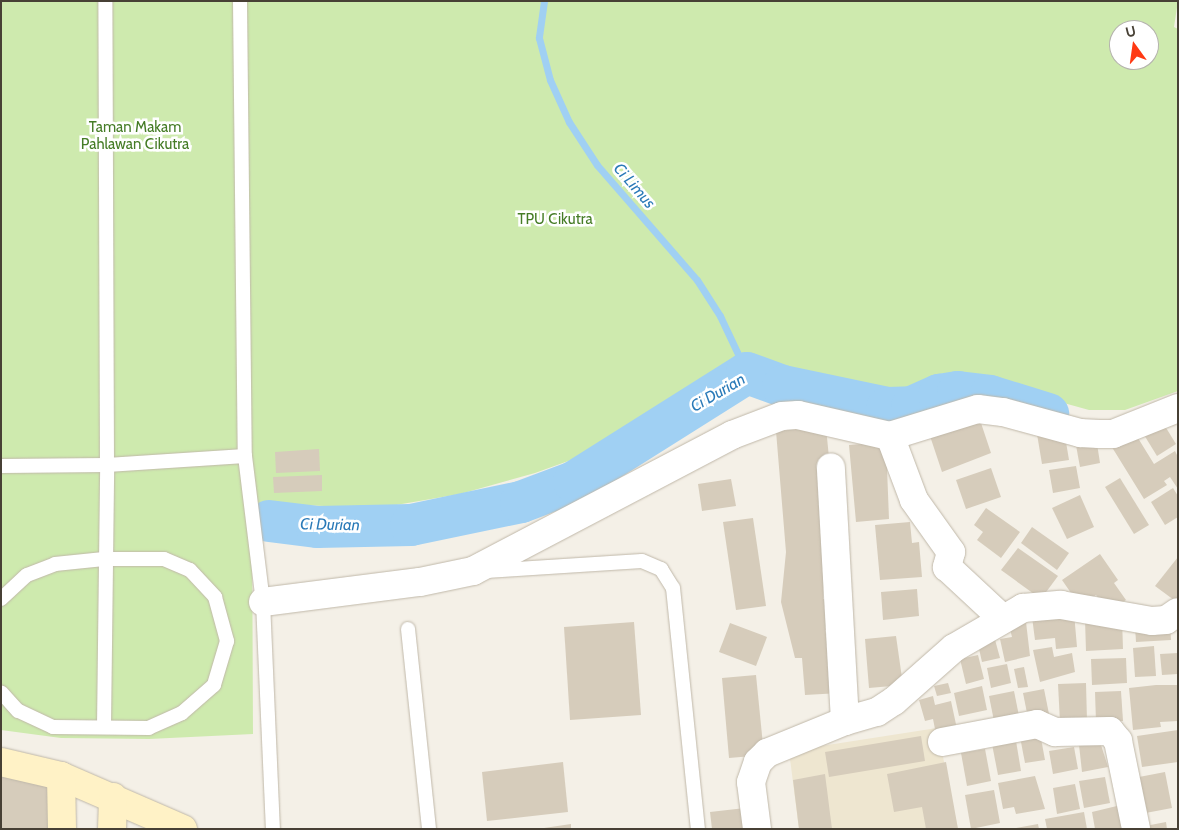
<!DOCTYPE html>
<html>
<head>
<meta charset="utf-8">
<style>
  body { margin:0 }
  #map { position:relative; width:1179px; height:830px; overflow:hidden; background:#f4f0e7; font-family:Cabin,sans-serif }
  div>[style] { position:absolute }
  .education>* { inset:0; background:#eee6d0 }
  .green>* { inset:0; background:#ceeaae }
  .stream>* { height:7px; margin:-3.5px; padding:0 3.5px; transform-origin:3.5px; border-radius:3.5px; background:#a0d0f3 }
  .river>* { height:42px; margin:-21px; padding:0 21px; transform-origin:21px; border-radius:21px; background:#a0d0f3 }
  .building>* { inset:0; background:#d6ccbb }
  .roads { filter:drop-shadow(0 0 1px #c0b8a9) drop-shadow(0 0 1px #c0b8a9) }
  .lane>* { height:14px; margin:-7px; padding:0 7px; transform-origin:7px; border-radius:7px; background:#fff }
  .street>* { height:28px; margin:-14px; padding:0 14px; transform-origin:14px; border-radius:14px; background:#fff }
  .secondary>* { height:28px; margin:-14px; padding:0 14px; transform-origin:14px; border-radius:14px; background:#fff2c6 }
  span { translate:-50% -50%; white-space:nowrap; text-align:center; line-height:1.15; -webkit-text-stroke:5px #fff; paint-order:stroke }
  .park-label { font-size:15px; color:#457c26 }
  .water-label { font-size:16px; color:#2a7ab8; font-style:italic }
  .frame { position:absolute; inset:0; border:2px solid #474035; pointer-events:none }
  .north { position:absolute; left:1109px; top:20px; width:50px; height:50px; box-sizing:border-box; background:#fff; border:1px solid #b5b3ae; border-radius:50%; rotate:346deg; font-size:14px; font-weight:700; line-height:20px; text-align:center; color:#474035 }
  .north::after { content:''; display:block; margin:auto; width:18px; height:22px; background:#ff3913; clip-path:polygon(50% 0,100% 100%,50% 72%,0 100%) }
</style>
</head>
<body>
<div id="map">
  <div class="education">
    <div style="clip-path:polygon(937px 728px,958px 829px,799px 829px,789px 751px)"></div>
  </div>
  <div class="green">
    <div style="clip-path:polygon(evenodd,1px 1px,1178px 1px,1174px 27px,1178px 29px,1178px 391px,1125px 410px,1089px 410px,960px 374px,945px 373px,929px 377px,918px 387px,902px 390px,827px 378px,752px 355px,596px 451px,535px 473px,460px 494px,396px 505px,347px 507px,252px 503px,253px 734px,149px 739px,61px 738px,1px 730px,1px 1px,1119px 30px,1149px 30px,1149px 60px,1119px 60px,1119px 30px)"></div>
  </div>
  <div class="stream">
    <div style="left:544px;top:1px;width:37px;rotate:98deg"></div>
    <div style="left:539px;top:38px;width:43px;rotate:75.3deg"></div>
    <div style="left:550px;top:80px;width:46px;rotate:65.7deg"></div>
    <div style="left:569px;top:122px;width:51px;rotate:56.9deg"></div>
    <div style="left:597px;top:165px;width:152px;rotate:49deg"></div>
    <div style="left:697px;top:280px;width:43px;rotate:57.4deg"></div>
    <div style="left:720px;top:316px;width:63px;rotate:64.7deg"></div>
  </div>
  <div class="river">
    <div style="left:269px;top:521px;width:48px;rotate:7.1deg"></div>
    <div style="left:317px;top:527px;width:94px;rotate:-1.2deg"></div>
    <div style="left:411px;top:525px;width:112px;rotate:-11.8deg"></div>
    <div style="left:521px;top:502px;width:57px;rotate:-20.7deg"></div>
    <div style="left:574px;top:482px;width:204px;rotate:-32.2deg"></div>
    <div style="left:747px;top:373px;width:38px;rotate:20deg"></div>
    <div style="left:783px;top:386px;width:106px;rotate:11.9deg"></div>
    <div style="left:887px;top:408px;width:25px;rotate:-2deg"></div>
    <div style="left:912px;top:407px;width:30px;rotate:-24deg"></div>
    <div style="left:939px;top:395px;width:19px;rotate:-9deg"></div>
    <div style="left:958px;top:392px;width:32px;rotate:7deg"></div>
    <div style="left:990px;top:396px;width:61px;rotate:17.2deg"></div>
  </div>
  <div class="building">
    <div style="clip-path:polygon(979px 417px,991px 453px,942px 472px,929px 433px)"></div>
    <div style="clip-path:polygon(1160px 418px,1176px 444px,1157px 456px,1141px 430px)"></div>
    <div style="clip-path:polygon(826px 427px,829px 458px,823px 599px,834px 598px,837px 628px,825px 630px,840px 693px,805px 695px,802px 658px,795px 658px,781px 602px,786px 552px,776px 431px)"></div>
    <div style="clip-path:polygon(1064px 430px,1069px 460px,1042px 464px,1037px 434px)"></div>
    <div style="clip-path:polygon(1133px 430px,1154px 464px,1175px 451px,1178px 457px,1178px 489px,1170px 477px,1164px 481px,1167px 485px,1144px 499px,1110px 444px)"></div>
    <div style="clip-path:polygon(1096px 437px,1100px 463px,1080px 467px,1075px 440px)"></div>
    <div style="clip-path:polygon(886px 442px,889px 519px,856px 522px,849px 445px)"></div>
    <div style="clip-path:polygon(319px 449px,320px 471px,276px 473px,275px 452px)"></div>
    <div style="clip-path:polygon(1076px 466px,1080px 488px,1053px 493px,1049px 470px)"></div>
    <div style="clip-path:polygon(991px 468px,1001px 497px,966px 509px,956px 480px)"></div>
    <div style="clip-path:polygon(322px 475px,322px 491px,274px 493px,273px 477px)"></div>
    <div style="clip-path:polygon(1120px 478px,1149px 525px,1134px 534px,1105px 487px)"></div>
    <div style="clip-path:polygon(731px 479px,736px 506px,702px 511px,698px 484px)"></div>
    <div style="clip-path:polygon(1173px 488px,1178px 496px,1178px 517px,1165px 525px,1151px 502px)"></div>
    <div style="clip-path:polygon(1080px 495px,1094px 527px,1067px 539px,1052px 508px)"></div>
    <div style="clip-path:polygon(986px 508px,1020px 532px,1001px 558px,977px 540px,983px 532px,974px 525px)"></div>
    <div style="clip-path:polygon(753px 518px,766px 606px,736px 610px,723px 522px)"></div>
    <div style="clip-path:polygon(910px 522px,912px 543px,919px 542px,922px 577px,880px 580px,875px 525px)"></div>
    <div style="clip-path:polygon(1032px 527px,1069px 553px,1057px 570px,1021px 543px)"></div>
    <div style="clip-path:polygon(1018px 548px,1058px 576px,1041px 599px,1001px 570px)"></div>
    <div style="clip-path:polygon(1100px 554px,1118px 580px,1114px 583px,1126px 600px,1108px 612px,1096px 595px,1080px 606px,1062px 580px)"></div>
    <div style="clip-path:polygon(1178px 557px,1178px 603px,1155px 586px)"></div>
    <div style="clip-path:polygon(917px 589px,919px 616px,883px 620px,881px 592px)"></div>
    <div style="clip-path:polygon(1074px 613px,1077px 647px,1056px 649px,1055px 638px,1035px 640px,1032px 617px)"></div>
    <div style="clip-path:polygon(1122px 619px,1123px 649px,1086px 651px,1085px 620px)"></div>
    <div style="clip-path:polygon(634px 622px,641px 715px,570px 720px,564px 627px)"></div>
    <div style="clip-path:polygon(1026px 622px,1030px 656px,1005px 662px,1000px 639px,1012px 637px,1009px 625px)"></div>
    <div style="clip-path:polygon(730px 623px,767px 637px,756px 666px,719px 652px)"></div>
    <div style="clip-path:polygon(1170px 624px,1171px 640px,1136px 642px,1135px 627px)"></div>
    <div style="clip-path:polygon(896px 636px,903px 685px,869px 688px,865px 639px)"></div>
    <div style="clip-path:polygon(994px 636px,1000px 658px,982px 662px,977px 640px)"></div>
    <div style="clip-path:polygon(1154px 646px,1156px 676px,1135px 677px,1133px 648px)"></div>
    <div style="clip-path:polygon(1052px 647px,1054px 657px,1072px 653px,1075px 672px,1040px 682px,1033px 650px)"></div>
    <div style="clip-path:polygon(1178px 653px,1178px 674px,1162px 675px,1160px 654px)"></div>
    <div style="clip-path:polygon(978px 655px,984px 679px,966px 684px,960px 659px)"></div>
    <div style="clip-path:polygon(1126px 658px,1127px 683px,1092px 685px,1091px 659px)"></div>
    <div style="clip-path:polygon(1007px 664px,1011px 683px,991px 688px,987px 668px)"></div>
    <div style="clip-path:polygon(1024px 667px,1028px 687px,1018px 688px,1014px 669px)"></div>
    <div style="clip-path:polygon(756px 675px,764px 755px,729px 758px,722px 678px)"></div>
    <div style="clip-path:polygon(948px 683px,951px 693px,937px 696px,934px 686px)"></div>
    <div style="clip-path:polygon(1086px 683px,1087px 721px,1060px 722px,1058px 684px)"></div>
    <div style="clip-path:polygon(1156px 685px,1177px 685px,1178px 721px,1160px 722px,1161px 727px,1133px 730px,1129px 688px)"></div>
    <div style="clip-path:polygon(982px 686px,987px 710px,959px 716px,954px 693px)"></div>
    <div style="clip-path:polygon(1044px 689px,1049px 714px,1028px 718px,1023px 693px)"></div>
    <div style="clip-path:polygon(1014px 691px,1020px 721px,995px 726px,989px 696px)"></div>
    <div style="clip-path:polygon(1121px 691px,1123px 721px,1096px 722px,1095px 692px)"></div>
    <div style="clip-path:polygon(933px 696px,935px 705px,951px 701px,957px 729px,936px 734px,933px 719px,925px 721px,919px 700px)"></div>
    <div style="clip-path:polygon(1178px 730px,1178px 762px,1142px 767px,1137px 736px)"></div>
    <div style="clip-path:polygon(1097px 732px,1108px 767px,1082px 772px,1078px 736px)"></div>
    <div style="clip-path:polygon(1040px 733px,1045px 760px,1025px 763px,1020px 737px)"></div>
    <div style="clip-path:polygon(1015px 735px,1021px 771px,998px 775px,991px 739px)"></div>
    <div style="clip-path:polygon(921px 736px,925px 761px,829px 777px,825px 752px)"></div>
    <div style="clip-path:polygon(1074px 747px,1078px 769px,1053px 774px,1049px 751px)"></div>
    <div style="clip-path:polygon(985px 749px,991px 781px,967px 786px,961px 753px)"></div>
    <div style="clip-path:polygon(563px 762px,568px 812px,487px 821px,482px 772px)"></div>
    <div style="clip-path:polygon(946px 762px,958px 829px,926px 829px,922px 807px,894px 812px,887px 774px)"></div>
    <div style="clip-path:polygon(1165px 772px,1172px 808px,1135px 815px,1139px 777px)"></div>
    <div style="clip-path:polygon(825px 774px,832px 829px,799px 829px,793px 780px)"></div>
    <div style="clip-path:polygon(49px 775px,52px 829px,1px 829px,1px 777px)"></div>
    <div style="clip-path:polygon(1035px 776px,1045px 809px,1016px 814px,1014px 807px,1003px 809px,998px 783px)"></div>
    <div style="clip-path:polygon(1105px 777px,1110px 803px,1084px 808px,1079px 781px)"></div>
    <div style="clip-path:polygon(1075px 784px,1080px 809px,1057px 814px,1053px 788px)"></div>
    <div style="clip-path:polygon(994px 790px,1000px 823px,971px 829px,965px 795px)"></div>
    <div style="clip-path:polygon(1121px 805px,1126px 829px,1095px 829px,1092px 812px)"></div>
    <div style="clip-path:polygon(745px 808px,748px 829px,712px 829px,710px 812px)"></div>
    <div style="clip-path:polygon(1084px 812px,1087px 829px,1047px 829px,1045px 819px)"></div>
    <div style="clip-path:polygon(1166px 822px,1167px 829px,1141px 829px,1140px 827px)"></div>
    <div style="clip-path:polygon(571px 824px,571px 829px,544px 829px,544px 828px)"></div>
    <div style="clip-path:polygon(1038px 824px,1039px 829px,1016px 829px,1016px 828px)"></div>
  </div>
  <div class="roads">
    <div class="lane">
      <div style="left:240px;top:1px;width:455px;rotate:89.4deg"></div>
      <div style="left:245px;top:456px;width:147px;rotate:83deg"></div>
      <div style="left:263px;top:602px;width:227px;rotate:87.5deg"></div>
      <div style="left:1px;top:466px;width:106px;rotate:-0.5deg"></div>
      <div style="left:107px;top:465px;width:138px;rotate:-3.7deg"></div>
      <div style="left:486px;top:571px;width:156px;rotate:-3.7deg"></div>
      <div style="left:642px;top:561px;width:21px;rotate:23deg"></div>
      <div style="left:661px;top:569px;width:22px;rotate:58deg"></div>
      <div style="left:673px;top:588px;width:242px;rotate:84.1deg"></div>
      <div style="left:1px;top:599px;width:35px;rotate:-43deg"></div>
      <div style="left:27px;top:575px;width:30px;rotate:-21deg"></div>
      <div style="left:55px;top:564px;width:49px;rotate:-5.8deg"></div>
      <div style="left:104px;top:559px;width:60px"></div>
      <div style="left:164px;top:559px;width:28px;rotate:23deg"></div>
      <div style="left:190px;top:570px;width:37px;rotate:47deg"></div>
      <div style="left:215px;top:597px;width:46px;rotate:74.7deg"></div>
      <div style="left:227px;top:641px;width:46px;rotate:106.5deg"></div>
      <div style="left:214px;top:685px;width:43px;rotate:138.8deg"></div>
      <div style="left:182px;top:713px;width:36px;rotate:156deg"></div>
      <div style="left:149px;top:728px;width:96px;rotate:-179.4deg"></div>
      <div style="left:53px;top:727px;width:38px;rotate:-155deg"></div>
      <div style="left:18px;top:711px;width:25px;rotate:-132deg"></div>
      <div style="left:408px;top:629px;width:201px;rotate:84deg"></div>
      <div style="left:104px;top:727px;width:262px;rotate:-89.3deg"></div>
      <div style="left:107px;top:465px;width:464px;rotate:-90.2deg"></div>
    </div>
    <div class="street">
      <div style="left:890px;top:436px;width:68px;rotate:69.4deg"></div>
      <div style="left:914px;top:500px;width:64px;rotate:54.6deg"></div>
      <div style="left:951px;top:552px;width:16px;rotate:105deg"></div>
      <div style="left:947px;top:567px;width:76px;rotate:42.9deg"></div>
      <div style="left:263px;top:602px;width:158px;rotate:-7.3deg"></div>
      <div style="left:420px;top:582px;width:54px;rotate:-11.7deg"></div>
      <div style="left:473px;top:571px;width:293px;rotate:-27.7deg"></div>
      <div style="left:732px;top:435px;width:53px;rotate:-20.8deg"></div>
      <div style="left:782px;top:416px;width:16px;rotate:-4deg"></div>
      <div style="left:798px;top:415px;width:94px;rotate:12.9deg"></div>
      <div style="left:890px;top:436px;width:92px;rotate:-17.1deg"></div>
      <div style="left:978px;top:409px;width:25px;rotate:7deg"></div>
      <div style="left:1003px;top:412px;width:80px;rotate:15.3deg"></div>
      <div style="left:1080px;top:433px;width:19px;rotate:3deg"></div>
      <div style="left:1099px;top:434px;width:14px"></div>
      <div style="left:1113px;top:434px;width:70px;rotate:-21.8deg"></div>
      <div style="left:845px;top:721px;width:33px;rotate:-16deg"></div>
      <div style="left:877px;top:712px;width:20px;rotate:-33deg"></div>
      <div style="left:894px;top:701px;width:80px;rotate:-41.5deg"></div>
      <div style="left:954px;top:648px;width:80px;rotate:-30.1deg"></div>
      <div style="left:1023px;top:608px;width:38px;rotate:-5deg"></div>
      <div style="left:1061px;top:605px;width:92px;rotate:10deg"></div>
      <div style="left:1152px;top:621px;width:14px;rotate:-4deg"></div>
      <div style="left:1166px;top:620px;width:14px;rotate:-34deg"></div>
      <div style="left:942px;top:742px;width:97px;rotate:-10.7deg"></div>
      <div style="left:1037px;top:724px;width:20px;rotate:24deg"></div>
      <div style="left:1055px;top:732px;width:55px;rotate:-1deg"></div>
      <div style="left:1110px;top:731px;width:13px;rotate:51deg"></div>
      <div style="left:1118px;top:741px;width:90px;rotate:78.4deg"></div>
      <div style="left:757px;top:829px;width:47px;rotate:-97.3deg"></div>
      <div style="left:751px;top:782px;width:21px;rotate:-71deg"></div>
      <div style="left:758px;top:762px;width:13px;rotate:-45deg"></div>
      <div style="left:767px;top:753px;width:84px;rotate:-22.3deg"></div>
      <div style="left:845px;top:721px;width:254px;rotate:-93.2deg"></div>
    </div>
    <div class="secondary">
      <div style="left:1px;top:762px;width:62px;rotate:13.1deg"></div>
      <div style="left:61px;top:776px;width:133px;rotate:23.5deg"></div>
      <div style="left:61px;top:776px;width:53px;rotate:88.9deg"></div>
      <div style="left:112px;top:829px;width:32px;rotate:-88deg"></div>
    </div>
  </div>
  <div class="park-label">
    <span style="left:135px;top:136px">Taman Makam<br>Pahlawan Cikutra</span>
    <span style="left:555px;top:220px">TPU Cikutra</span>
  </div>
  <div class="water-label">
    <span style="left:634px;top:186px;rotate:49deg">Ci Limus</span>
    <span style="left:718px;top:393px;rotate:-30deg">Ci Durian</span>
    <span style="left:330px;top:525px;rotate:1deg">Ci Durian</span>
  </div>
  <div class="frame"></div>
  <div class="north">U</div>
</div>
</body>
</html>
